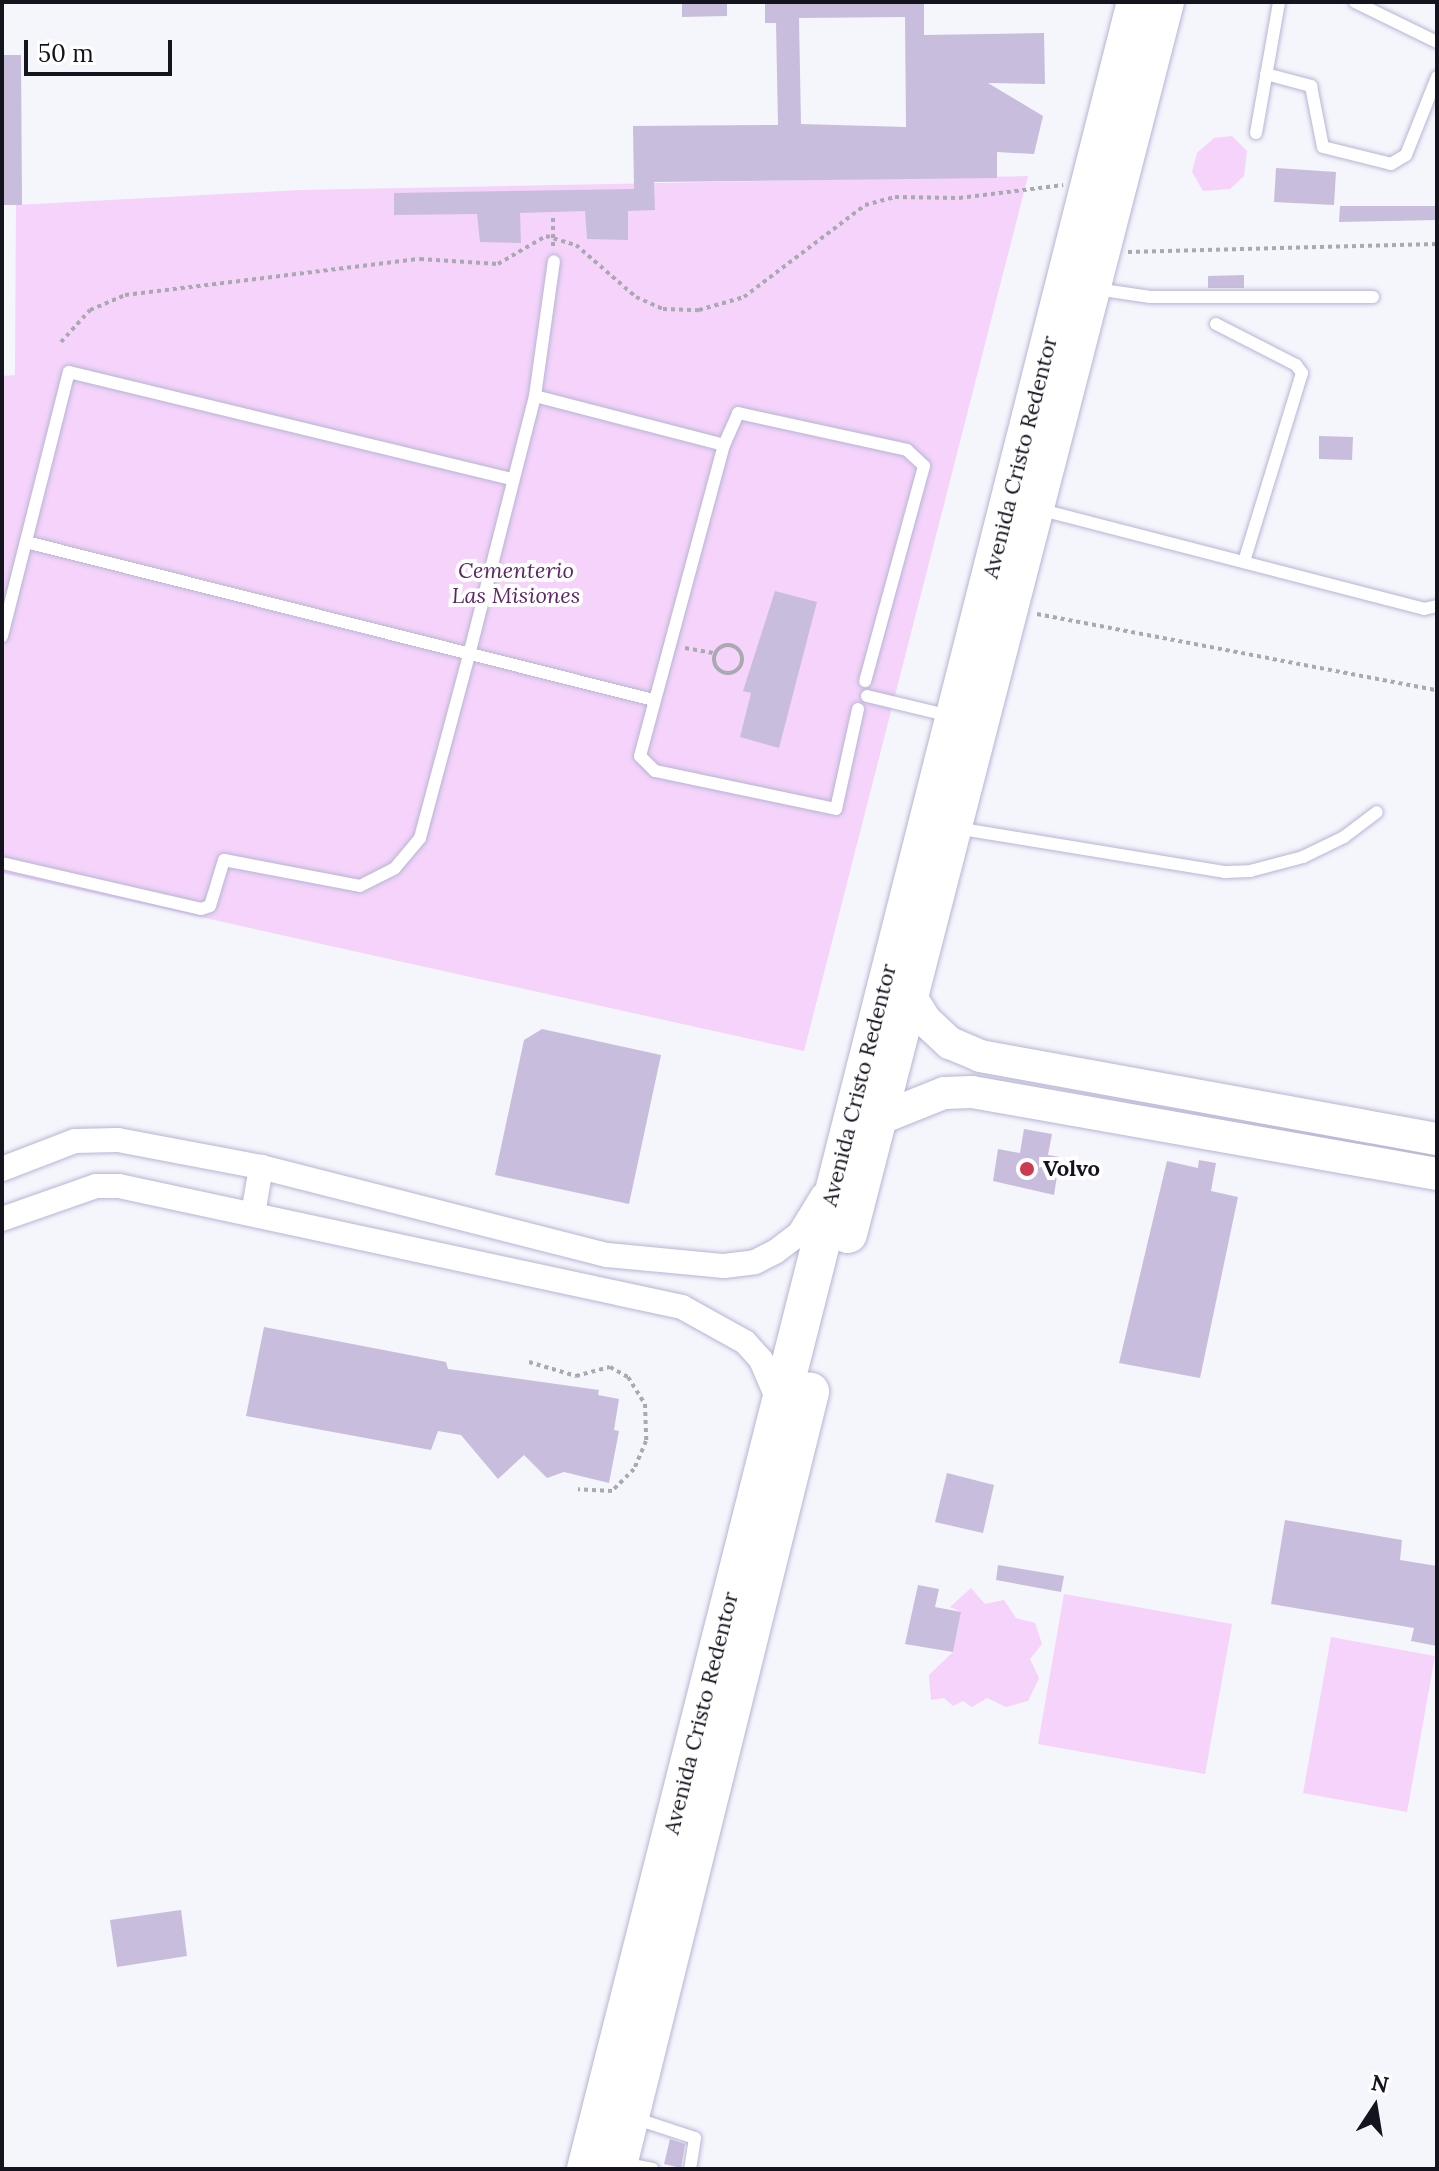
<!DOCTYPE html>
<html>
<head>
<meta charset="utf-8">
<style>
  body { margin:0 }
  #map { position:relative; width:1439px; height:2171px; overflow:hidden; background:#f5f5fc; font-family:Lora,serif }
  div>[style] { position:absolute }
  .green>* { inset:0; background:#f5d3fa }
  .building>* { inset:0; background:#c9bddd }
  .path>* { height:4px; margin-top:-2px; transform-origin:0; background:repeating-linear-gradient(90deg,#a9a9b2 0 4px,transparent 0 8px) }
  .path>.ring { margin:-2px; padding:0; box-sizing:content-box; background:none; border:4px solid #a9a9b2; border-radius:50% }
  .roads { filter:drop-shadow(0 0 2px #b5b5d5) drop-shadow(0 0 2px #b5b5d5) }
  .service>* { height:12px; margin:-6px; padding:0 6px; transform-origin:6px; border-radius:6px; background:#fff }
  .minor>* { height:24px; margin:-12px; padding:0 12px; transform-origin:12px; border-radius:12px; background:#fff }
  .secondary>* { height:32px; margin:-16px; padding:0 16px; transform-origin:16px; border-radius:16px; background:#fff }
  .trunk>* { height:38px; margin:-19px; padding:0 19px; transform-origin:19px; border-radius:19px; background:#fff }
  .dots>* { width:22px; height:22px; translate:-50% -50%; box-sizing:border-box; border:4px solid #fff; border-radius:50% }
  span { translate:-50% -50%; white-space:nowrap; text-align:center; line-height:1.15; -webkit-text-stroke:8px #fff; paint-order:stroke }
  .street-label { font-size:22px; color:#14141f }
  .park-label { font-size:22px; color:#5d2666; font-style:italic }
  .poi-label { font-size:22px; color:#14141f; font-weight:700 }
  .left { translate:0 -50%; text-align:left }
  .frame { position:absolute; inset:0; border:4px solid #14141f; pointer-events:none }
  .north { position:absolute; left:1335px; top:2067px; width:80px; height:80px; -webkit-text-stroke:6px #fff; paint-order:stroke; rotate:12deg; font-size:22px; font-weight:700; line-height:32px; text-align:center; color:#14141f }
  .north::after { content:''; display:block; margin:auto; width:28px; height:36px; background:#14141f; clip-path:polygon(50% 0,100% 100%,50% 72%,0 100%) }
  .scale { position:absolute; left:24px; top:40px; width:148px; height:36px; box-sizing:border-box; border:4px solid #14141f; border-top:0; padding-left:10px; font-size:24px; line-height:28px; white-space:nowrap; color:#14141f; -webkit-text-stroke:6px #fff; paint-order:stroke }
</style>
</head>
<body>
<div id="map">
  <div class="green">
    <div style="clip-path:polygon(1232px 136px,1247px 151px,1244px 176px,1230px 189px,1203px 191px,1192px 172px,1197px 153px,1214px 138px)"></div>
    <div style="clip-path:polygon(1028px 176px,804px 1051px,2px 873px,2px 376px,15px 375px,16px 205px,300px 190px)"></div>
    <div style="clip-path:polygon(971px 1588px,985px 1604px,1004px 1600px,1016px 1618px,1035px 1623px,1042px 1644px,1030px 1659px,1039px 1678px,1028px 1701px,1006px 1707px,987px 1698px,972px 1707px,963px 1701px,953px 1706px,944px 1698px,931px 1700px,929px 1675px,953px 1652px,961px 1612px,950px 1607px)"></div>
    <div style="clip-path:polygon(1064px 1594px,1232px 1624px,1205px 1774px,1038px 1744px)"></div>
    <div style="clip-path:polygon(1331px 1637px,1435px 1656px,1407px 1812px,1303px 1793px)"></div>
  </div>
  <div class="building">
    <div style="clip-path:polygon(682px 2px,727px 2px,727px 16px,682px 17px)"></div>
    <div style="clip-path:polygon(evenodd,765px 2px,924px 2px,924px 35px,1044px 33px,1045px 84px,988px 83px,1043px 116px,1034px 154px,997px 152px,997px 178px,654px 182px,655px 210px,628px 211px,628px 240px,587px 239px,585px 211px,520px 213px,521px 243px,480px 242px,477px 214px,394px 215px,394px 193px,634px 189px,633px 126px,778px 125px,776px 23px,765px 23px,765px 2px,905px 17px,906px 127px,801px 124px,799px 18px,905px 17px)"></div>
    <div style="clip-path:polygon(2px 55px,21px 55px,22px 205px,2px 205px)"></div>
    <div style="clip-path:polygon(1276px 168px,1336px 172px,1334px 205px,1274px 202px)"></div>
    <div style="clip-path:polygon(1340px 206px,1437px 206px,1437px 220px,1339px 222px)"></div>
    <div style="clip-path:polygon(1244px 275px,1244px 288px,1208px 288px,1208px 276px)"></div>
    <div style="clip-path:polygon(1319px 436px,1353px 437px,1352px 460px,1319px 459px)"></div>
    <div style="clip-path:polygon(775px 591px,817px 602px,779px 748px,740px 737px,751px 693px,743px 691px)"></div>
    <div style="clip-path:polygon(542px 1029px,661px 1055px,629px 1204px,495px 1175px,524px 1040px)"></div>
    <div style="clip-path:polygon(1024px 1129px,1052px 1134px,1048px 1155px,1060px 1157px,1054px 1195px,993px 1181px,998px 1149px,1020px 1153px)"></div>
    <div style="clip-path:polygon(1199px 1160px,1216px 1163px,1211px 1191px,1238px 1197px,1200px 1378px,1119px 1363px,1167px 1161px,1198px 1168px)"></div>
    <div style="clip-path:polygon(264px 1327px,446px 1362px,448px 1369px,599px 1390px,598px 1395px,619px 1399px,614px 1430px,619px 1431px,609px 1483px,564px 1472px,547px 1478px,524px 1455px,498px 1479px,461px 1435px,438px 1431px,431px 1450px,246px 1416px)"></div>
    <div style="clip-path:polygon(947px 1473px,994px 1485px,983px 1533px,935px 1522px)"></div>
    <div style="clip-path:polygon(1285px 1520px,1402px 1540px,1400px 1560px,1437px 1566px,1437px 1646px,1411px 1641px,1414px 1628px,1271px 1604px)"></div>
    <div style="clip-path:polygon(998px 1565px,1064px 1576px,1061px 1592px,996px 1580px)"></div>
    <div style="clip-path:polygon(918px 1585px,939px 1589px,935px 1607px,961px 1612px,953px 1652px,905px 1644px)"></div>
    <div style="clip-path:polygon(181px 1910px,187px 1956px,117px 1967px,110px 1920px)"></div>
    <div style="clip-path:polygon(670px 2139px,685px 2144px,681px 2168px,664px 2164px)"></div>
  </div>
  <div class="path">
    <div style="left:553px;top:218px;width:30px;rotate:90deg"></div>
    <div style="left:1128px;top:252px;width:309px;rotate:-1.5deg"></div>
    <div style="left:61px;top:342px;width:43px;rotate:-47.8deg"></div>
    <div style="left:90px;top:310px;width:38px;rotate:-23deg"></div>
    <div style="left:125px;top:295px;width:297px;rotate:-7deg"></div>
    <div style="left:420px;top:259px;width:78px;rotate:3.7deg"></div>
    <div style="left:498px;top:264px;width:56px;rotate:-30.3deg"></div>
    <div style="left:546px;top:236px;width:31px;rotate:17deg"></div>
    <div style="left:576px;top:245px;width:79px;rotate:40.9deg"></div>
    <div style="left:636px;top:297px;width:30px;rotate:24deg"></div>
    <div style="left:663px;top:309px;width:36px;rotate:2deg"></div>
    <div style="left:699px;top:310px;width:47px;rotate:-16.1deg"></div>
    <div style="left:744px;top:297px;width:152px;rotate:-37.2deg"></div>
    <div style="left:865px;top:205px;width:31px;rotate:-15deg"></div>
    <div style="left:895px;top:197px;width:64px;rotate:0.9deg"></div>
    <div style="left:959px;top:198px;width:105px;rotate:-7.1deg"></div>
    <div style="left:1037px;top:614px;width:407px;rotate:10.8deg"></div>
    <div class="ring" style="left:714px;top:645px;width:24px;height:24px"></div>
    <div style="left:685px;top:648px;width:29px;rotate:10deg"></div>
    <div style="left:529px;top:1362px;width:49px;rotate:16.6deg"></div>
    <div style="left:576px;top:1376px;width:35px;rotate:-15deg"></div>
    <div style="left:610px;top:1367px;width:21px;rotate:29deg"></div>
    <div style="left:628px;top:1377px;width:32px;rotate:58deg"></div>
    <div style="left:645px;top:1404px;width:37px;rotate:88deg"></div>
    <div style="left:646px;top:1441px;width:30px;rotate:113deg"></div>
    <div style="left:634px;top:1469px;width:31px;rotate:135deg"></div>
    <div style="left:612px;top:1491px;width:34px;rotate:-177deg"></div>
  </div>
  <div class="roads">
    <div class="service">
      <div style="left:1355px;top:2px;width:91px;rotate:26deg"></div>
      <div style="left:1266px;top:74px;width:47px;rotate:14.9deg"></div>
      <div style="left:1311px;top:86px;width:62px;rotate:78.9deg"></div>
      <div style="left:1323px;top:147px;width:70px;rotate:14deg"></div>
      <div style="left:1391px;top:164px;width:17px;rotate:-31deg"></div>
      <div style="left:1406px;top:155px;width:84px;rotate:-68.3deg"></div>
      <div style="left:1256px;top:133px;width:133px;rotate:-80deg"></div>
      <div style="left:1096px;top:289px;width:55px;rotate:8.4deg"></div>
      <div style="left:1150px;top:297px;width:223px"></div>
      <div style="left:1216px;top:324px;width:90px;rotate:27.1deg"></div>
      <div style="left:1296px;top:365px;width:10px;rotate:53deg"></div>
      <div style="left:1302px;top:373px;width:198px;rotate:107.1deg"></div>
      <div style="left:535px;top:396px;width:195px;rotate:14.5deg"></div>
      <div style="left:1038px;top:509px;width:399px;rotate:14.5deg"></div>
      <div style="left:1424px;top:609px;width:13px;rotate:-13deg"></div>
      <div style="left:26px;top:542px;width:647px;rotate:14.14deg"></div>
      <div style="left:2px;top:636px;width:272px;rotate:-75.8deg"></div>
      <div style="left:69px;top:372px;width:455px;rotate:13.6deg"></div>
      <div style="left:867px;top:696px;width:85px;rotate:13.5deg"></div>
      <div style="left:858px;top:709px;width:102px;rotate:102.4deg"></div>
      <div style="left:836px;top:809px;width:185px;rotate:-168.1deg"></div>
      <div style="left:655px;top:771px;width:21px;rotate:-135deg"></div>
      <div style="left:640px;top:756px;width:322px;rotate:-74.9deg"></div>
      <div style="left:724px;top:445px;width:35px;rotate:-66deg"></div>
      <div style="left:738px;top:413px;width:173px;rotate:12.3deg"></div>
      <div style="left:907px;top:450px;width:23px;rotate:43deg"></div>
      <div style="left:924px;top:466px;width:223px;rotate:105.3deg"></div>
      <div style="left:956px;top:828px;width:273px;rotate:9.3deg"></div>
      <div style="left:1225px;top:872px;width:25px;rotate:-2deg"></div>
      <div style="left:1250px;top:871px;width:55px;rotate:-14.8deg"></div>
      <div style="left:1303px;top:857px;width:46px;rotate:-26deg"></div>
      <div style="left:1344px;top:837px;width:41px;rotate:-37.1deg"></div>
      <div style="left:2px;top:863px;width:204px;rotate:13deg"></div>
      <div style="left:201px;top:909px;width:9px;rotate:-18deg"></div>
      <div style="left:210px;top:906px;width:48px;rotate:-73.1deg"></div>
      <div style="left:224px;top:860px;width:138px;rotate:10.8deg"></div>
      <div style="left:360px;top:886px;width:39px;rotate:-27deg"></div>
      <div style="left:395px;top:868px;width:39px;rotate:-50deg"></div>
      <div style="left:420px;top:838px;width:189px;rotate:-75deg"></div>
      <div style="left:469px;top:655px;width:267px;rotate:-75.7deg"></div>
      <div style="left:535px;top:396px;width:136px;rotate:-82deg"></div>
      <div style="left:634px;top:2118px;width:64px;rotate:18.2deg"></div>
      <div style="left:695px;top:2138px;width:31px;rotate:99deg"></div>
      <div style="left:622px;top:2163px;width:31px;rotate:11deg"></div>
    </div>
    <div class="minor">
      <div style="left:2px;top:1169px;width:78px;rotate:-21deg"></div>
      <div style="left:75px;top:1141px;width:43px;rotate:-1.3deg"></div>
      <div style="left:118px;top:1140px;width:146px;rotate:10.7deg"></div>
      <div style="left:261px;top:1167px;width:357px;rotate:14.3deg"></div>
      <div style="left:607px;top:1255px;width:118px;rotate:5.4deg"></div>
      <div style="left:724px;top:1266px;width:31px;rotate:-7deg"></div>
      <div style="left:755px;top:1262px;width:22px;rotate:-27deg"></div>
      <div style="left:775px;top:1252px;width:30px;rotate:-37deg"></div>
      <div style="left:799px;top:1234px;width:46px;rotate:-58.4deg"></div>
      <div style="left:253px;top:1214px;width:48px;rotate:-80.3deg"></div>
      <div style="left:2px;top:1219px;width:100px;rotate:-19.3deg"></div>
      <div style="left:96px;top:1186px;width:23px"></div>
      <div style="left:119px;top:1186px;width:576px;rotate:12.13deg"></div>
      <div style="left:682px;top:1307px;width:72px;rotate:29.1deg"></div>
      <div style="left:745px;top:1342px;width:24px;rotate:48deg"></div>
      <div style="left:761px;top:1360px;width:46px;rotate:66.8deg"></div>
    </div>
    <div class="secondary">
      <div style="left:909px;top:994px;width:32px;rotate:58deg"></div>
      <div style="left:926px;top:1021px;width:33px;rotate:43deg"></div>
      <div style="left:950px;top:1043px;width:33px;rotate:23deg"></div>
      <div style="left:980px;top:1056px;width:464px;rotate:10.3deg"></div>
      <div style="left:879px;top:1119px;width:70px;rotate:-21.8deg"></div>
      <div style="left:944px;top:1093px;width:28px;rotate:-2deg"></div>
      <div style="left:972px;top:1092px;width:472px;rotate:10deg"></div>
    </div>
    <div class="trunk">
      <div style="left:848px;top:1234px;width:1272px;rotate:-75.57deg"></div>
      <div style="left:586px;top:2169px;width:2236px;rotate:-75.76deg"></div>
      <div style="left:617px;top:2169px;width:801px;rotate:-76.05deg"></div>
    </div>
  </div>
  <div class="dots">
    <div style="left:1027px;top:1169px;background:#cb3b52"></div>
  </div>
  <div class="street-label">
    <span style="left:1020px;top:457px;rotate:-76deg">Avenida Cristo Redentor</span>
    <span style="left:859px;top:1085px;rotate:-76deg">Avenida Cristo Redentor</span>
    <span style="left:701px;top:1713px;rotate:-76deg">Avenida Cristo Redentor</span>
  </div>
  <div class="park-label">
    <span style="left:516px;top:583px">Cementerio<br>Las Misiones</span>
  </div>
  <div class="poi-label">
    <span class="left" style="left:1043px;top:1169px">Volvo</span>
  </div>
  <div class="frame"></div>
  <div class="north">N</div>
  <div class="scale">50 m</div>
</div>
</body>
</html>
